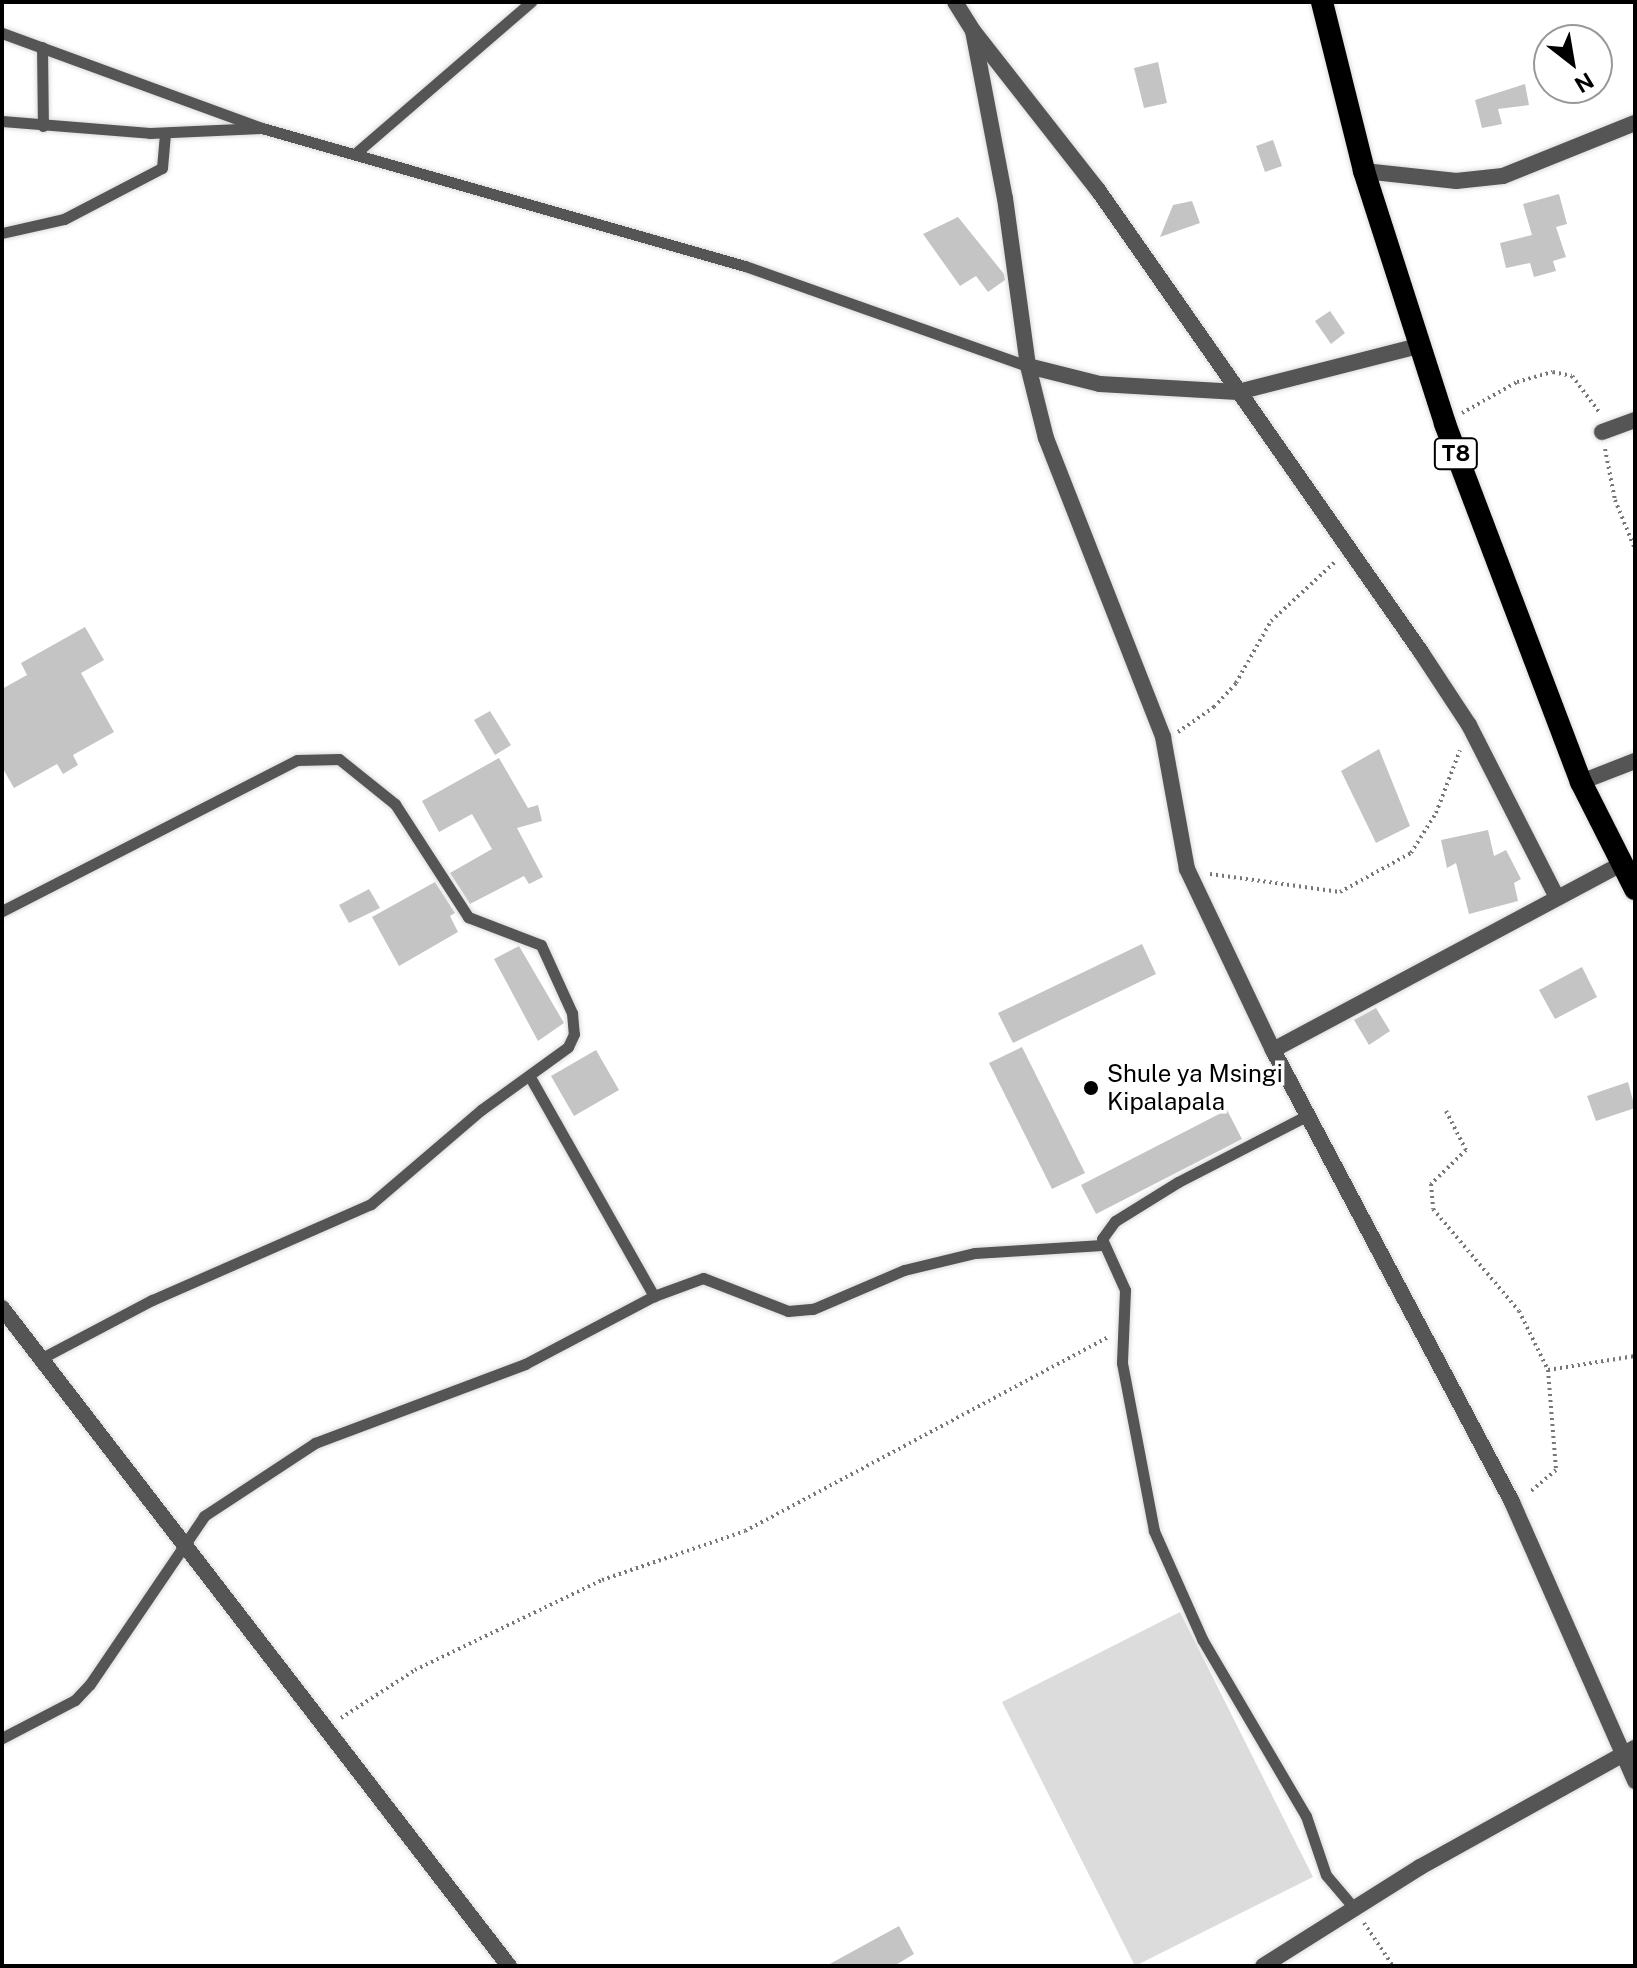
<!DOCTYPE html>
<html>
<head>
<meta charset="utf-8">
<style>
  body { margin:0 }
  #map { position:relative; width:1637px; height:1968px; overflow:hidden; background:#fff; font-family:"Public Sans",sans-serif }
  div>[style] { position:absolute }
  .green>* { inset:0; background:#dcdcdc }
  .building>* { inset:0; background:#c4c4c4 }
  .path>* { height:4px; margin-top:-2px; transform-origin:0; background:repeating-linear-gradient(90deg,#777 0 2px,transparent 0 6px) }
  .roads { filter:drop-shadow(0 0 2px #dbdbdb) drop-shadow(0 0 2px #dbdbdb) }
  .service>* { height:11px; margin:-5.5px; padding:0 5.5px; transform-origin:5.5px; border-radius:5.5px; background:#555 }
  .minor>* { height:16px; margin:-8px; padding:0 8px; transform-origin:8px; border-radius:8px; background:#555 }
  .trunk>* { height:22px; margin:-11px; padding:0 11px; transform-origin:11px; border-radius:11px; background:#000 }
  .dots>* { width:22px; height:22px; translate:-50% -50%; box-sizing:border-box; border:4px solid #fff; border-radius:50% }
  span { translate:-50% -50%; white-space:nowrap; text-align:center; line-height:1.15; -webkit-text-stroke:7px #fff; paint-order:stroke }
  .shield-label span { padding:2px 6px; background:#fff; border:2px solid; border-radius:6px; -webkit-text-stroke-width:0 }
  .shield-label { font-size:22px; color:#000; font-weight:700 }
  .poi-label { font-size:24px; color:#000 }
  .left { translate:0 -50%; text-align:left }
  .frame { position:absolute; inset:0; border:4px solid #000; pointer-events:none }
  .north { position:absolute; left:1533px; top:24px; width:80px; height:80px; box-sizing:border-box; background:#fff; border:2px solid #999; border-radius:50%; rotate:149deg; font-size:22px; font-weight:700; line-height:32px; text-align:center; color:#000 }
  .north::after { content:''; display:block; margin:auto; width:28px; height:36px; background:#000; clip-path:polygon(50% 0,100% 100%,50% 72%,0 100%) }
</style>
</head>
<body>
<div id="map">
  <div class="green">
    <div style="clip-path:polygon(1180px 1612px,1313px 1877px,1135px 1966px,1002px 1702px)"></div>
  </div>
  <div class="building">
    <div style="clip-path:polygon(1158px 62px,1167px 103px,1144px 108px,1134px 68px)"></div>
    <div style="clip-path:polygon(1525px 84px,1529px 105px,1498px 109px,1502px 124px,1482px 128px,1475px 100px)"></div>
    <div style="clip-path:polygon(1273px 140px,1282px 166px,1265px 172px,1256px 146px)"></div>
    <div style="clip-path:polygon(1559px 194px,1567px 224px,1556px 227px,1566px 257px,1553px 261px,1556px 271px,1534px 277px,1530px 263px,1506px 268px,1500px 243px,1532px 235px,1523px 204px)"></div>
    <div style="clip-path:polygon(1192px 201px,1200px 223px,1160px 237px,1173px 205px)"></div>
    <div style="clip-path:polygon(958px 217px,1004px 274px,1005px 280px,988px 292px,976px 276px,960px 286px,923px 234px)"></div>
    <div style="clip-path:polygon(1330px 311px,1345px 333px,1331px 344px,1315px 321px)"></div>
    <div style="clip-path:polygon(85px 627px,104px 660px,81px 673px,114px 732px,73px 755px,78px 765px,63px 774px,57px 764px,14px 788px,2px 767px,2px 689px,27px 675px,21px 663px)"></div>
    <div style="clip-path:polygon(490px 711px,511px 745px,495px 755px,474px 720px)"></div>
    <div style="clip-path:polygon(1379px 749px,1410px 826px,1376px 843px,1341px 771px)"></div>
    <div style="clip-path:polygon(499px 758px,528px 808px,538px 805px,542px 821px,517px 828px,543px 877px,529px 884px,524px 876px,470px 904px,450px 873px,492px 849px,472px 814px,439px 832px,422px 801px)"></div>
    <div style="clip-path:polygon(1488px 830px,1494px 856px,1506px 850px,1521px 879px,1514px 883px,1518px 901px,1469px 914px,1456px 863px,1447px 868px,1441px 840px)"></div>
    <div style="clip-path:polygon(435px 882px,455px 913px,450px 916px,458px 932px,399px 966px,372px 917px)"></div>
    <div style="clip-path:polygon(369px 889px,380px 908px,349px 923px,339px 905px)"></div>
    <div style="clip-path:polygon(1142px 944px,1156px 974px,1013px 1043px,998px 1013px)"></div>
    <div style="clip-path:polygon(519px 946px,564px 1023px,538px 1041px,494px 959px)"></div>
    <div style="clip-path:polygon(1582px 967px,1597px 997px,1555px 1019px,1539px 990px)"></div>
    <div style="clip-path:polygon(1376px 1008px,1390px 1031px,1369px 1045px,1354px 1020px)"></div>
    <div style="clip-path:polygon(1022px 1047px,1085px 1173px,1052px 1189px,989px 1063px)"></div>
    <div style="clip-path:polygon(596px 1050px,619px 1090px,574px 1116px,551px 1076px)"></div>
    <div style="clip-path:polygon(1628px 1082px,1635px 1108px,1596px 1121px,1587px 1096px)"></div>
    <div style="clip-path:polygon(1227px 1110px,1242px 1139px,1096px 1214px,1081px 1185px)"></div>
    <div style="clip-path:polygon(899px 1926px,914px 1954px,894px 1966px,826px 1966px)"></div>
  </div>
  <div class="path">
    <div style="left:1462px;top:413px;width:63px;rotate:-29.4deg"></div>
    <div style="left:1517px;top:382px;width:37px;rotate:-16deg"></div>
    <div style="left:1553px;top:372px;width:19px;rotate:12deg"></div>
    <div style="left:1572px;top:376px;width:46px;rotate:52.9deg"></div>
    <div style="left:1605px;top:449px;width:52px;rotate:78.9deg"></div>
    <div style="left:1615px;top:500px;width:53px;rotate:67.8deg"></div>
    <div style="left:1178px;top:732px;width:44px;rotate:-34.8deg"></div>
    <div style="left:1214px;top:707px;width:33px;rotate:-47deg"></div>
    <div style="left:1236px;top:683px;width:71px;rotate:-60.6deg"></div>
    <div style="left:1271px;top:621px;width:87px;rotate:-42.7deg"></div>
    <div style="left:1210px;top:874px;width:131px;rotate:7.9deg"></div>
    <div style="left:1340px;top:892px;width:81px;rotate:-28.8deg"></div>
    <div style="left:1411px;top:853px;width:47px;rotate:-58deg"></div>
    <div style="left:1436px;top:813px;width:67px;rotate:-69.1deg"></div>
    <div style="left:1446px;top:1111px;width:44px;rotate:62.9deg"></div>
    <div style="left:1466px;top:1150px;width:49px;rotate:135.8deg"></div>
    <div style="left:1431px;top:1184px;width:25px;rotate:85deg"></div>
    <div style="left:1433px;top:1209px;width:133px;rotate:49.9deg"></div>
    <div style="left:1519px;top:1311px;width:66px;rotate:63.8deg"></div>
    <div style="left:1548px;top:1370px;width:100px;rotate:85.4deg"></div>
    <div style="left:1556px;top:1470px;width:35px;rotate:140deg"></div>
    <div style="left:1548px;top:1370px;width:88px;rotate:-9.1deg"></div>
    <div style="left:341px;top:1718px;width:88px;rotate:-33deg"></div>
    <div style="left:415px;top:1670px;width:208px;rotate:-25.7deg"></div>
    <div style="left:602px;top:1580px;width:151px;rotate:-18.9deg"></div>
    <div style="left:745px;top:1531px;width:412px;rotate:-28.1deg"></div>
    <div style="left:1364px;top:1923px;width:52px;rotate:56deg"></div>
  </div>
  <div class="roads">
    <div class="service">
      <div style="left:2px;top:33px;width:277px;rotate:20.1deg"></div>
      <div style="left:262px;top:128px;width:502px;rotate:15.95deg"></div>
      <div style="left:745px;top:266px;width:300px;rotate:19.5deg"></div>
      <div style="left:42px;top:47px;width:79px;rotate:89.3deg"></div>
      <div style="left:2px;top:121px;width:148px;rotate:4.6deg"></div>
      <div style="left:150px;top:133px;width:111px;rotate:-2.6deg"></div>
      <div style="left:357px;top:152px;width:230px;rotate:-40.8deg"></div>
      <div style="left:2px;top:233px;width:64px;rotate:-12.7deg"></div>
      <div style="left:64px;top:219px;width:110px;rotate:-27.5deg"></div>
      <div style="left:162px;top:168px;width:35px;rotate:-85deg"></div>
      <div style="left:2px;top:911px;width:331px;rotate:-27.1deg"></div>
      <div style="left:297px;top:760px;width:42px;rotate:-1.4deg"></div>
      <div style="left:339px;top:759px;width:72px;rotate:38.8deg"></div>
      <div style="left:395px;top:804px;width:135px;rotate:57.1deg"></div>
      <div style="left:468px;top:917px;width:78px;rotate:21deg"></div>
      <div style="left:541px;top:945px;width:75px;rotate:65.5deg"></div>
      <div style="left:572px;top:1013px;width:21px;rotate:85deg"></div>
      <div style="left:574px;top:1034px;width:14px;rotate:115deg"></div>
      <div style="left:568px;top:1047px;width:107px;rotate:144.1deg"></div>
      <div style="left:481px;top:1110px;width:145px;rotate:139.5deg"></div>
      <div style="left:371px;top:1204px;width:239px;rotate:156.3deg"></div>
      <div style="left:152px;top:1300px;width:124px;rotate:152.2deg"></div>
      <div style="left:530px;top:1077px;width:252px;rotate:60.5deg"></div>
      <div style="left:1308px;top:1115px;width:146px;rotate:152.7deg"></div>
      <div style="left:1178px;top:1182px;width:74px;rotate:148.2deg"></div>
      <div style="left:1115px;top:1221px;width:22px;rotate:126deg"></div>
      <div style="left:1102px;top:1239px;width:56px;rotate:65.7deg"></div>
      <div style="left:1125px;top:1290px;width:73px;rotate:92.4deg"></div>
      <div style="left:1122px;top:1363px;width:171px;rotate:79.2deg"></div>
      <div style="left:1154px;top:1531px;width:118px;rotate:66deg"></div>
      <div style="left:1202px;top:1639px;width:205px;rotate:59.6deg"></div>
      <div style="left:1306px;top:1816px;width:62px;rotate:71.3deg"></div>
      <div style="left:1326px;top:1875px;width:43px;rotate:49.7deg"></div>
      <div style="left:2px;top:1738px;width:82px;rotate:-27.5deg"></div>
      <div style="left:75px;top:1700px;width:22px;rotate:-47deg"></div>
      <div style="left:90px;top:1684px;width:203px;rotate:-55.8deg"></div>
      <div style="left:204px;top:1516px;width:133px;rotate:-33.3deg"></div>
      <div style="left:315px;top:1443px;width:224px;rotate:-20.6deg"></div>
      <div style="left:525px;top:1364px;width:146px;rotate:-27.8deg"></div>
      <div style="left:654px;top:1296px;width:52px;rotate:-20.2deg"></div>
      <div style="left:703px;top:1278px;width:91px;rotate:21.2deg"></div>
      <div style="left:788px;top:1311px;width:25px;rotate:-5deg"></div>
      <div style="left:813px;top:1309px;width:99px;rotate:-23.2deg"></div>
      <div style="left:904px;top:1270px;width:73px;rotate:-13.5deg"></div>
      <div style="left:975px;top:1253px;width:127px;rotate:-3.6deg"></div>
    </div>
    <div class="minor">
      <div style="left:955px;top:2px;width:34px;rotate:58deg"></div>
      <div style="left:973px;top:31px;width:170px;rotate:79.2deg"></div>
      <div style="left:1005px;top:198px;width:170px;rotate:82.2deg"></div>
      <div style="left:1028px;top:366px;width:74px;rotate:76deg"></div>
      <div style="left:1046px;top:438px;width:321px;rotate:68.6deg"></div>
      <div style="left:1163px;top:737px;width:134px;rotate:79.7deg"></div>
      <div style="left:1187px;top:869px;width:200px;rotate:64.6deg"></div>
      <div style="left:1273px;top:1050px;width:511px;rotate:62.13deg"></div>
      <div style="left:1512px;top:1502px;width:305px;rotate:66.2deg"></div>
      <div style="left:974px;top:32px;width:201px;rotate:51.9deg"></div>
      <div style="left:1098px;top:190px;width:564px;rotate:55.04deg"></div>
      <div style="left:1421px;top:652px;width:87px;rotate:56.7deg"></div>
      <div style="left:1469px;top:725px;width:192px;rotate:63deg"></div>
      <div style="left:1364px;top:171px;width:93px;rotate:6.2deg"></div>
      <div style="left:1456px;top:181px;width:47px;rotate:-6.1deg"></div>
      <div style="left:1503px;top:176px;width:142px;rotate:-21.9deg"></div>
      <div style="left:1028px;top:366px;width:74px;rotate:14deg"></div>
      <div style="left:1100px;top:384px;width:138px;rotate:3.3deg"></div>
      <div style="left:1238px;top:392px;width:187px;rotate:-14.3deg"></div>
      <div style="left:1602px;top:432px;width:35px;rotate:-20deg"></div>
      <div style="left:1581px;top:782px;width:58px;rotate:-21.3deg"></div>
      <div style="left:1273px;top:1050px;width:397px;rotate:-28.1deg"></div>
      <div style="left:2px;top:1308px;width:831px;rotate:52.39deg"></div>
      <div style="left:1263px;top:1966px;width:186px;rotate:-32.2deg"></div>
      <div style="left:1420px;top:1867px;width:246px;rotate:-29deg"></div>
    </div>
    <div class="trunk">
      <div style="left:1322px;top:2px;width:174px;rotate:76deg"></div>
      <div style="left:1364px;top:171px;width:266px;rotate:72.2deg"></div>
      <div style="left:1445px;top:424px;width:383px;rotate:69.2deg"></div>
      <div style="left:1581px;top:782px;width:120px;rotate:63.2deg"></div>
    </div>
  </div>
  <div class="dots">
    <div style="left:1091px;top:1088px;background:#000"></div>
  </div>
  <div class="shield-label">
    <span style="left:1456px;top:454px">T8</span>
  </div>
  <div class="poi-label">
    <span class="left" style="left:1107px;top:1088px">Shule ya Msingi<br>Kipalapala</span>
  </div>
  <div class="frame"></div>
  <div class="north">N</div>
</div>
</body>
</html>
